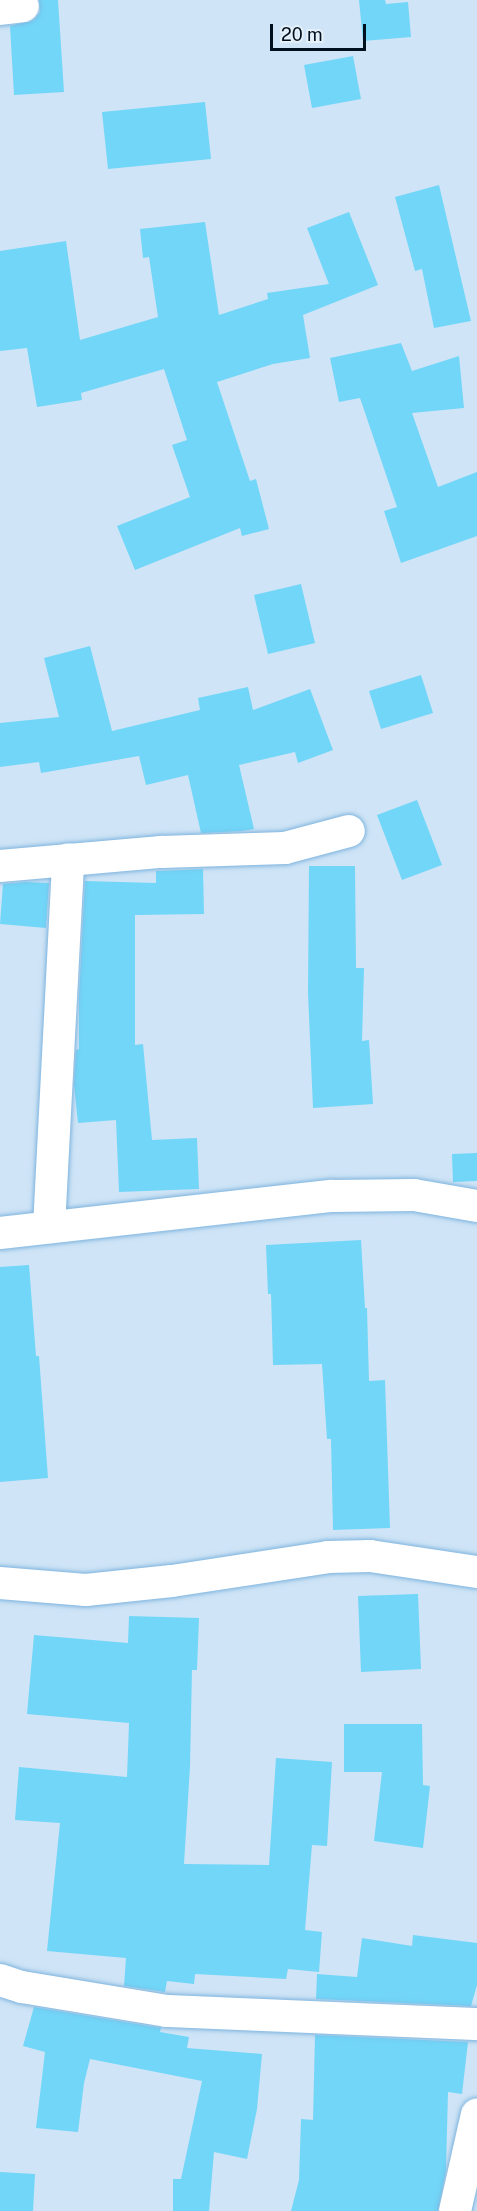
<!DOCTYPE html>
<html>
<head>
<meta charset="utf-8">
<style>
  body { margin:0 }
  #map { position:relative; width:477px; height:2211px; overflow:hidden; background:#cfe4f6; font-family:"Public Sans",sans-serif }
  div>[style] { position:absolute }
  .building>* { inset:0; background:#72d6f8 }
  .roads { filter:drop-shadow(0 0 2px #7eb4de) drop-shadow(0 0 2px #7eb4de) }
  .minor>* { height:32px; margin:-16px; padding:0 16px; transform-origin:16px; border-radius:16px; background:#fff }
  span { translate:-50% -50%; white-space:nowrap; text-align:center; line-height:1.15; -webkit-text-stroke:6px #e5f0f9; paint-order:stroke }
  .scale { position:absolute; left:270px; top:24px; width:96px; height:27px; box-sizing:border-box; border:3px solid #00101f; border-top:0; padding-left:8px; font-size:18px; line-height:21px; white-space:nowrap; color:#00101f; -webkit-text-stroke:4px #e5f0f9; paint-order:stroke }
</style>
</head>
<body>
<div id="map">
  <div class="building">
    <div style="clip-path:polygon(39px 0,58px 0,64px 92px,14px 95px,10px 26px,34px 20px,40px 12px)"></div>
    <div style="clip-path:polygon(359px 0,385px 0,386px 4px,408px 2px,411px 37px,363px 41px)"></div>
    <div style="clip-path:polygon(353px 56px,361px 99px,312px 108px,304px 65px)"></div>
    <div style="clip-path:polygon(205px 102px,211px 159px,108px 169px,102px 112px)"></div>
    <div style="clip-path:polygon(439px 185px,471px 321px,434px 328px,422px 269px,415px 271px,395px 197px)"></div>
    <div style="clip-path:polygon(349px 212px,378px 285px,303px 315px,310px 358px,273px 364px,217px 382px,250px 481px,256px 479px,269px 529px,242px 536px,240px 528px,135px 570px,117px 526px,190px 497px,172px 445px,187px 440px,164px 369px,81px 393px,82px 400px,37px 407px,27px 348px,0 351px,0 251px,66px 241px,80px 340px,158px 317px,149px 257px,143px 258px,140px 229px,205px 222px,219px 315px,268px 299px,267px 293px,329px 284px,307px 228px)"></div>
    <div style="clip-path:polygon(401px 343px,412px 371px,459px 356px,464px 408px,412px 413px,438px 487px,477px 472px,477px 536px,401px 563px,384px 511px,397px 507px,360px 398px,339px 402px,330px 358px)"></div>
    <div style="clip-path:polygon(301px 584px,315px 643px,268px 654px,254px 595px)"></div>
    <div style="clip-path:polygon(90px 646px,112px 731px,200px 710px,198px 698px,248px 687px,253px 710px,310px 689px,333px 750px,298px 763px,295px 752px,239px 765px,254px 829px,243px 831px,201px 833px,188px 775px,146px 785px,139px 756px,41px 773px,39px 762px,0 767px,0 723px,59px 717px,44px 658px)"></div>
    <div style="clip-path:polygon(421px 675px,433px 713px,381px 729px,369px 691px)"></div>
    <div style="clip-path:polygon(417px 800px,442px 865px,402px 880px,377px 815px)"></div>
    <div style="clip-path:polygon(309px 866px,355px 866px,356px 968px,364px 968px,362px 1041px,369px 1040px,373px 1104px,313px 1108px,308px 993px)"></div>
    <div style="clip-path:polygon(203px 869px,204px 914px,135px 915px,135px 1045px,143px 1044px,152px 1140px,197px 1138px,199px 1189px,119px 1192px,116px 1120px,78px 1123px,74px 1085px,76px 1050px,79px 1049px,79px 996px,85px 881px,156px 883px,156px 871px)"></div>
    <div style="clip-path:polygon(26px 882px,49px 883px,46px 928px,0 924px,3px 884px)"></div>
    <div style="clip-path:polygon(477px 1153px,477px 1181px,453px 1182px,452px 1154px)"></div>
    <div style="clip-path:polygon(361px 1240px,365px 1308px,367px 1308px,369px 1381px,385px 1380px,390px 1528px,333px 1530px,331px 1439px,327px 1439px,322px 1364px,273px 1365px,271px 1294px,268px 1294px,266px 1245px)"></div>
    <div style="clip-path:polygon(29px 1265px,36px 1356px,39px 1356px,48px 1478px,0 1482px,0 1267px)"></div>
    <div style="clip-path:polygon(418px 1594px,421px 1669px,361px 1672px,358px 1596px)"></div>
    <div style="clip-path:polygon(129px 1616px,199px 1618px,197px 1670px,192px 1670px,190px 1767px,184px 1864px,269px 1865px,276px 1758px,332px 1762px,327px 1846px,312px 1845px,305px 1930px,322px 1932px,319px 1972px,288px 1969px,286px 1979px,195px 1974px,194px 1984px,167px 1981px,165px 1992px,124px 1986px,126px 1958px,47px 1951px,60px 1823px,15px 1820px,19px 1767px,127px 1777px,129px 1723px,27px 1714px,34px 1635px,128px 1643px)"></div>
    <div style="clip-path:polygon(344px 1724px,422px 1724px,423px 1785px,430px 1786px,423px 1848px,374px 1841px,382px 1772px,344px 1772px)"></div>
    <div style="clip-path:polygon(413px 1935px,477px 1943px,477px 1985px,471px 2006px,316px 1999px,317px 1974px,357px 1977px,362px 1938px,412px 1946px)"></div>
    <div style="clip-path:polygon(34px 2007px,161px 2028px,160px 2032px,189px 2037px,187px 2048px,262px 2054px,257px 2109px,247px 2159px,214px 2152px,209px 2211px,173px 2211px,173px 2179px,181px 2179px,202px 2081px,90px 2059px,84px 2083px,78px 2132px,36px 2128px,45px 2052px,23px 2046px)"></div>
    <div style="clip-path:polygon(315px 2035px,468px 2042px,462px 2094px,448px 2092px,446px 2170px,438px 2211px,291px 2211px,299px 2180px,301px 2119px,313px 2120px)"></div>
    <div style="clip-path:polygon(0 2172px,35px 2174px,33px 2211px,0 2211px)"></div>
  </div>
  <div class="roads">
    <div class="minor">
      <div style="left:0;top:9px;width:23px;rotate:-7deg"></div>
      <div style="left:0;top:866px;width:162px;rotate:-5deg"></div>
      <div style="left:161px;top:852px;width:124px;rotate:-1.8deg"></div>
      <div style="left:285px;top:848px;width:66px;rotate:-14.9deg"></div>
      <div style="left:49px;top:1227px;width:368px;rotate:-87deg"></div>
      <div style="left:0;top:1233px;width:334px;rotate:-6.4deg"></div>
      <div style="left:332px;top:1196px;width:82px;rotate:-0.7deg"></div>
      <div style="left:414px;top:1195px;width:64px;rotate:9.9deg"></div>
      <div style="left:0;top:1583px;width:86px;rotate:4.7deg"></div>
      <div style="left:86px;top:1590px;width:86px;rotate:-6deg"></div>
      <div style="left:172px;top:1581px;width:158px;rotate:-8.7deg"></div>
      <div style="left:328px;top:1557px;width:42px;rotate:-1.4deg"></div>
      <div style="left:370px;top:1556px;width:108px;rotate:8.5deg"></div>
      <div style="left:0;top:1980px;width:23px;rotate:18deg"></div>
      <div style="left:22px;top:1987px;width:147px;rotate:9.4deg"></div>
      <div style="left:167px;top:2011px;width:310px;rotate:2.4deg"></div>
      <div style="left:455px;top:2211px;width:99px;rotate:-77.2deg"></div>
    </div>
  </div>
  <div class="scale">20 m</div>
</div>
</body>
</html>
